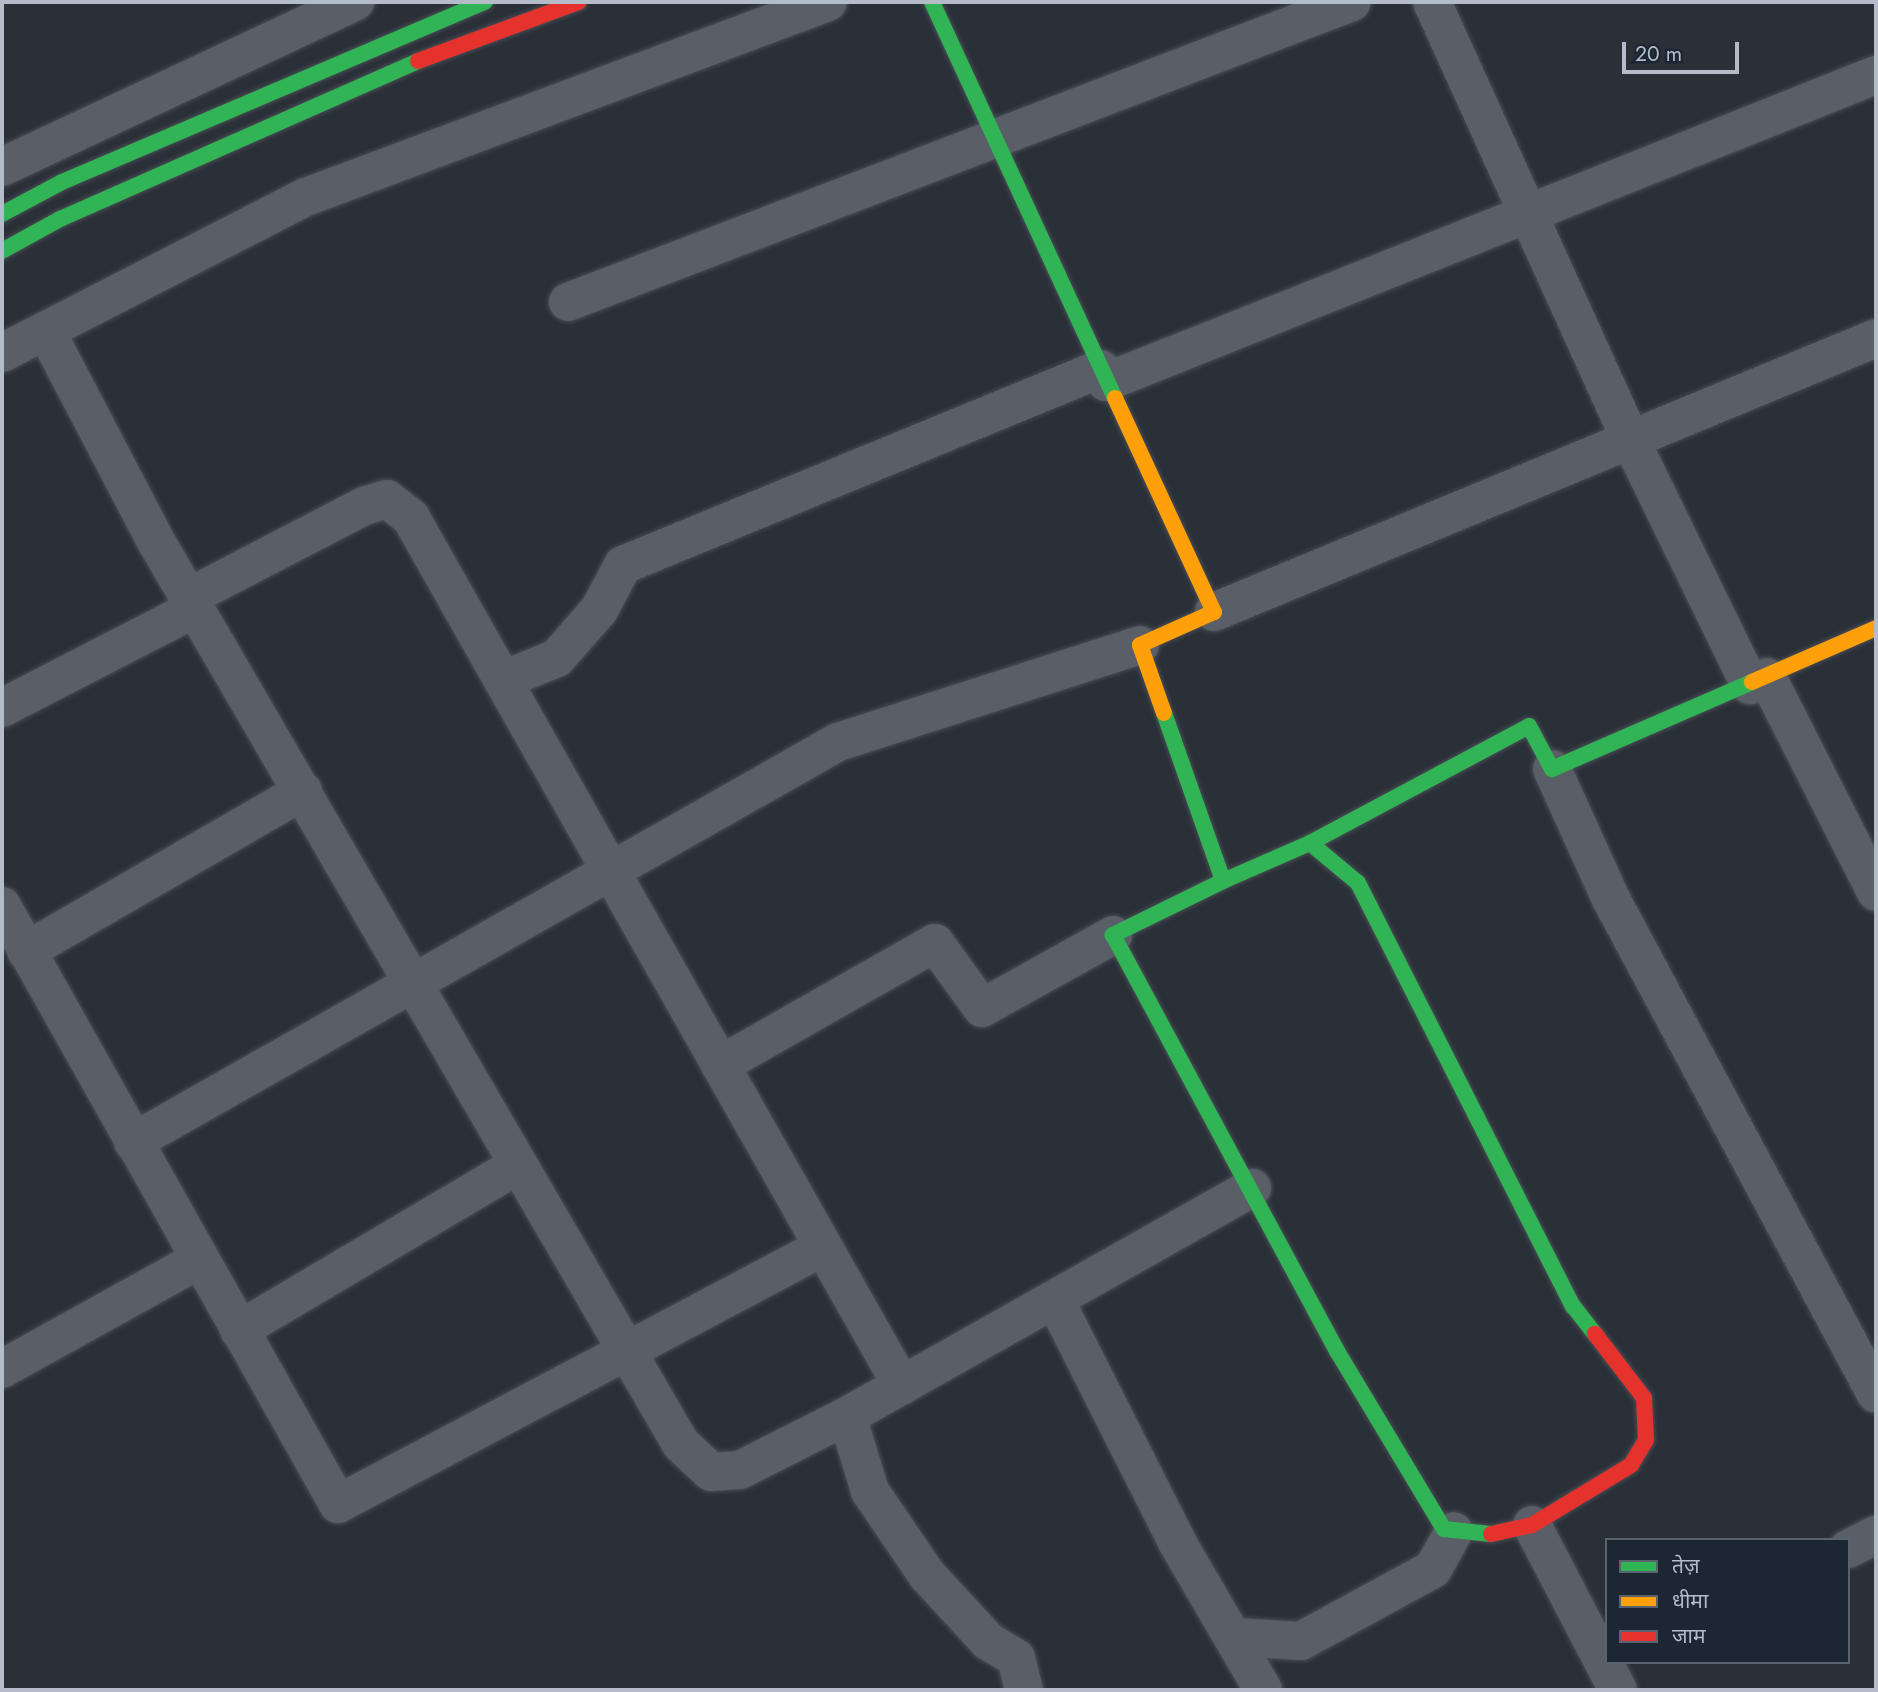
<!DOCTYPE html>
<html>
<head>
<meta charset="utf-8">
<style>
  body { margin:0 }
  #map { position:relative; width:1878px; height:1692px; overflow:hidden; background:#2a3038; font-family:Jost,"Noto Sans Devanagari",sans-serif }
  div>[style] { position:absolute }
  .roads { filter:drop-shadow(0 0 2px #484c53) drop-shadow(0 0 2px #484c53) }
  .street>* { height:38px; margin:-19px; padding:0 19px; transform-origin:19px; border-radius:19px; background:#5a5e66 }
  .fast>* { height:16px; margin:-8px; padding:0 8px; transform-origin:8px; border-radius:8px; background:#30b455 }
  .slow>* { height:16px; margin:-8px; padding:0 8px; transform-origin:8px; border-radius:8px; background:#ff9f0a }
  .jam>* { height:16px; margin:-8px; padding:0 8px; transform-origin:8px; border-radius:8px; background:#e5322d }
  span { translate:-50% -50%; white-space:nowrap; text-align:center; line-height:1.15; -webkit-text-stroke:5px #1d2633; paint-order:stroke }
  .frame { position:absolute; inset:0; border:4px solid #b4bcc9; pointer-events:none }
  .legend { position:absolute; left:1605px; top:1538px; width:245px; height:126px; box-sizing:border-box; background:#1d2633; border:2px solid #59626f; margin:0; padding:9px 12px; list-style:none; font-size:21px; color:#b4bcc9 }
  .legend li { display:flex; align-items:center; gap:14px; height:35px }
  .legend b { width:35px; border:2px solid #59626f }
  .scale { position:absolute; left:1622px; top:42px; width:117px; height:32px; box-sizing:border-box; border:4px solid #b4bcc9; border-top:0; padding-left:9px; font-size:21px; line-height:24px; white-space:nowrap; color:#b4bcc9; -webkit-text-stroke:5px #1d2633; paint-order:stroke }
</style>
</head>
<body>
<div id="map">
  <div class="roads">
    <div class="street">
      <div style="left:1432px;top:2px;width:480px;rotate:65.6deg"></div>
      <div style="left:1630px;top:439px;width:274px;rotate:64deg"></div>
      <div style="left:2px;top:167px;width:390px;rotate:-25.1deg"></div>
      <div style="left:568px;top:302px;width:839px;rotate:-20.94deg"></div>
      <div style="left:46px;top:331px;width:239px;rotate:62.4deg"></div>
      <div style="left:157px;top:543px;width:1042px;rotate:59.82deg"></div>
      <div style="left:681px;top:1444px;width:41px;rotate:43deg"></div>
      <div style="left:711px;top:1472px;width:29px;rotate:-4deg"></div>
      <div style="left:740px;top:1470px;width:120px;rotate:-26.8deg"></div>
      <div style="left:2px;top:353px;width:342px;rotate:-27.2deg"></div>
      <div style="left:306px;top:197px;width:557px;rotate:-20.48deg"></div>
      <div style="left:1106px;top:382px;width:829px;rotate:-21.74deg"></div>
      <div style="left:189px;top:597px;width:197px;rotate:-27.5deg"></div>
      <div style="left:364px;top:506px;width:24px;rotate:-17deg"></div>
      <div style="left:387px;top:499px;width:31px;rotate:38deg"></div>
      <div style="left:411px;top:518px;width:997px;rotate:60.5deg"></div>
      <div style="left:1214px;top:612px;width:716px;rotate:-22.48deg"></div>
      <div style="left:1767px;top:677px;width:241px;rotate:63.1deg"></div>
      <div style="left:503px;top:680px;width:58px;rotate:-22.2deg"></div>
      <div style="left:557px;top:658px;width:64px;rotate:-48.8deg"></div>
      <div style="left:599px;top:610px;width:51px;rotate:-61.9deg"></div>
      <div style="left:623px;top:565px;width:516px;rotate:-22.34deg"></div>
      <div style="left:2px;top:708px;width:218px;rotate:-27.3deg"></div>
      <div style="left:1552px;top:769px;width:143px;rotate:65.6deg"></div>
      <div style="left:1611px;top:899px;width:561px;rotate:61.84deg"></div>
      <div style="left:2px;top:906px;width:686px;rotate:60.67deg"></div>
      <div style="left:338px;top:1504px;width:549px;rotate:-27.92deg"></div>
      <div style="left:26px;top:951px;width:320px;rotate:-30deg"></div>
      <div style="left:720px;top:1065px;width:247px;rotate:-29.6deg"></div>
      <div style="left:935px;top:943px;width:80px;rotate:54.1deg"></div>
      <div style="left:982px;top:1008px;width:150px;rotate:-29.1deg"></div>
      <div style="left:133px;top:1142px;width:811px;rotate:-29.57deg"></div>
      <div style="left:838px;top:742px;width:317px;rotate:-17.8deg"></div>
      <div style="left:1055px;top:1300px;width:271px;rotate:63.2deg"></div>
      <div style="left:1177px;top:1542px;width:171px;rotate:59.8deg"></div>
      <div style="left:239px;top:1330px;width:322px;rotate:-30.6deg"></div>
      <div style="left:2px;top:1369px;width:225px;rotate:-29deg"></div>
      <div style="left:1532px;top:1525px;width:186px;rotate:62.5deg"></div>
      <div style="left:1848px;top:1549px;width:31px;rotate:-27deg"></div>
      <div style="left:1236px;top:1637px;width:65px;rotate:3.5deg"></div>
      <div style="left:1301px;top:1641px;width:150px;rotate:-28.6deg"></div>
      <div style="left:1433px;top:1569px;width:43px;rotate:-61.1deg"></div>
      <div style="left:1024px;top:1690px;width:33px;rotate:-104deg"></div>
      <div style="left:1016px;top:1658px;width:33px;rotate:-149deg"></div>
      <div style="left:988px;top:1641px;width:90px;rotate:-132.7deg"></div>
      <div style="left:927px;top:1575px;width:102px;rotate:-124.2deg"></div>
      <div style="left:870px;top:1491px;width:78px;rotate:-107deg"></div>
      <div style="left:847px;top:1416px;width:465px;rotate:-29.4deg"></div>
    </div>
    <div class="fast">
      <div style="left:932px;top:2px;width:436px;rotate:65.2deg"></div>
      <div style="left:2px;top:214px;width:68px;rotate:-28.1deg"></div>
      <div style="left:62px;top:182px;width:460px;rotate:-23.1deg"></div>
      <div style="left:2px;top:251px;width:66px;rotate:-28.9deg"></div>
      <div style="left:60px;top:219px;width:391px;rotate:-23.8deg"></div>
      <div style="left:1164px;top:713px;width:178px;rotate:70.6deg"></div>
      <div style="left:1223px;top:881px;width:95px;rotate:-23.6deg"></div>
      <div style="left:1310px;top:843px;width:248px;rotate:-28.1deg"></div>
      <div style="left:1529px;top:726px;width:49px;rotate:61.9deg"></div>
      <div style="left:1552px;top:769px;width:218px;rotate:-23.5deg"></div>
      <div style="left:1310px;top:843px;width:62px;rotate:39.8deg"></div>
      <div style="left:1358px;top:883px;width:475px;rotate:63.1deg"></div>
      <div style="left:1573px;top:1306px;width:36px;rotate:52deg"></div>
      <div style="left:1223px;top:881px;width:123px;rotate:153.9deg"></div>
      <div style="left:1113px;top:935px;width:472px;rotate:61.7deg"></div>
      <div style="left:1337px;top:1351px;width:208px;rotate:59deg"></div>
      <div style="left:1444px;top:1529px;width:47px;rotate:6.1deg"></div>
    </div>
    <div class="slow">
      <div style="left:1115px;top:398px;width:236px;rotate:65.2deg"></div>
      <div style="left:1214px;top:612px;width:81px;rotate:156deg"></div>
      <div style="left:1140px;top:645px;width:72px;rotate:70.6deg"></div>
      <div style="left:1752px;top:682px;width:135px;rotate:-23.5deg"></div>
    </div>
    <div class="jam">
      <div style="left:418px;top:61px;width:171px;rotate:-20.2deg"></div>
      <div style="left:1491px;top:1534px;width:42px;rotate:-12.4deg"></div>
      <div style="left:1532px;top:1525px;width:116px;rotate:-31.2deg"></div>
      <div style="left:1631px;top:1465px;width:29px;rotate:-59deg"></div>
      <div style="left:1646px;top:1440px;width:42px;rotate:-92.7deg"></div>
      <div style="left:1644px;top:1398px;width:81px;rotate:-127.4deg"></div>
    </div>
  </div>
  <div class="frame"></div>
  <ul class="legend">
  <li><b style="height:9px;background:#30b455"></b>तेज़</li>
  <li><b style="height:9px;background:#ff9f0a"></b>धीमा</li>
  <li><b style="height:9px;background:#e5322d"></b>जाम</li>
  </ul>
  <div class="scale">20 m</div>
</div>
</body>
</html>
